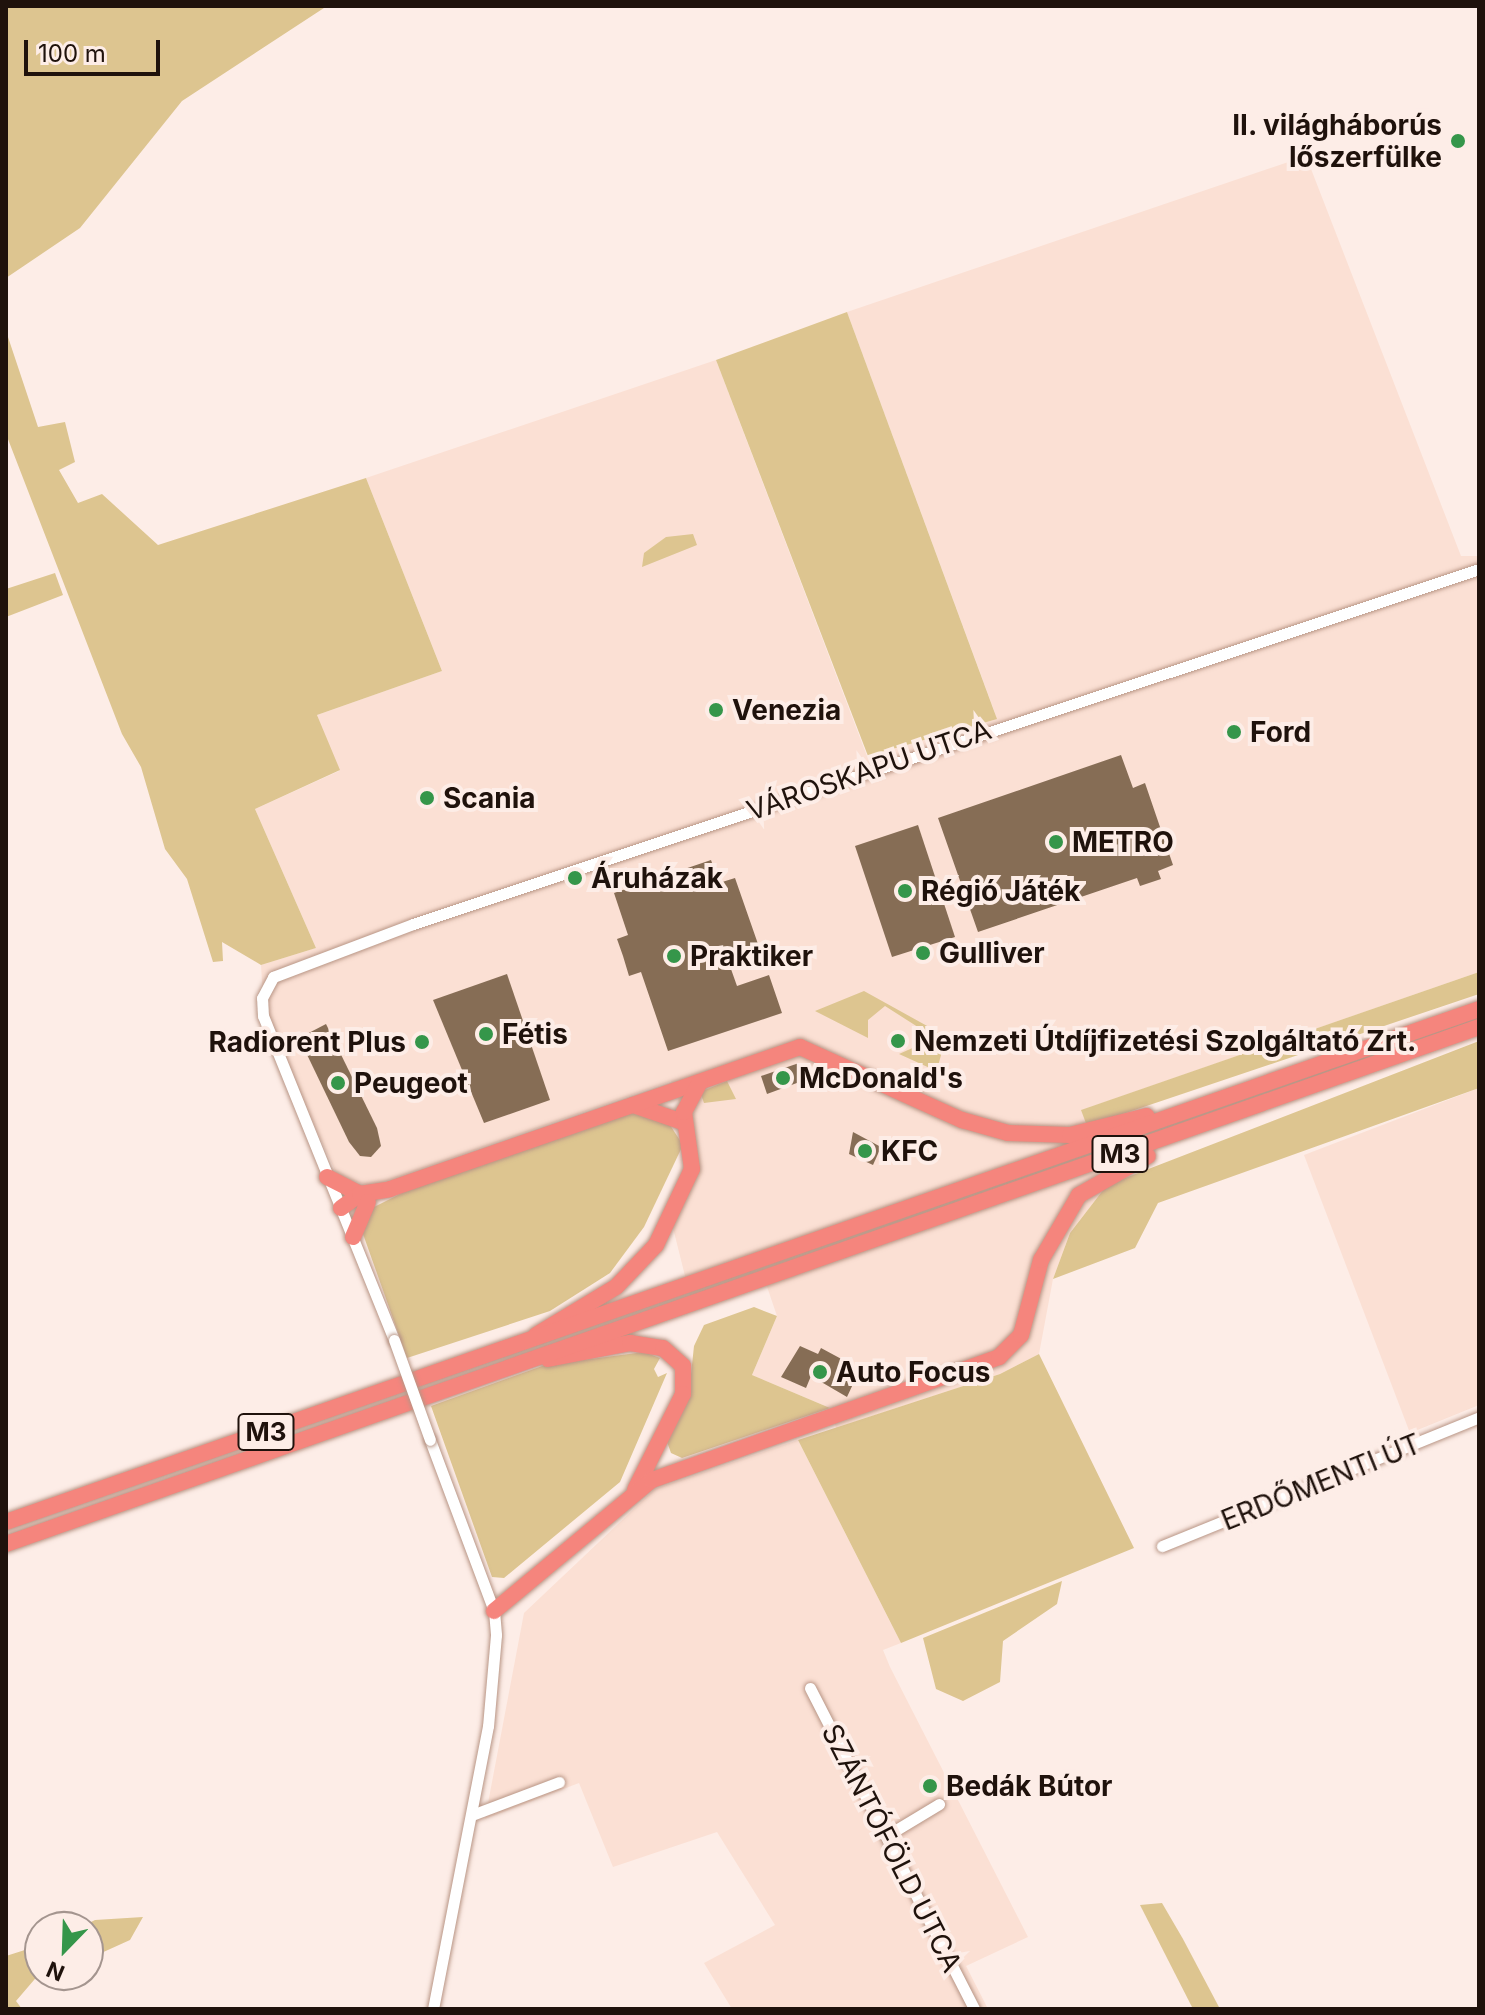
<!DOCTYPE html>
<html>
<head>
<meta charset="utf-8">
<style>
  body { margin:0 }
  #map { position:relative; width:1485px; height:2015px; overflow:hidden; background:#fdede7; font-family:Inter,sans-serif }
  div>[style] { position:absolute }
  .built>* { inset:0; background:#fbe0d4 }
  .green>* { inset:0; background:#ddc590 }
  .building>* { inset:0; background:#866d55 }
  .roads { filter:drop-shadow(0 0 2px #b89585) drop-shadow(0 0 2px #b89585) }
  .minor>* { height:11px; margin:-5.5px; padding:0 5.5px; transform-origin:5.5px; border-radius:5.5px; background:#fff }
  .highway>* { height:16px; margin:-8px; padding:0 8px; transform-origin:8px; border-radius:8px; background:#f5857d }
  .bridges { filter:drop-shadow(0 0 2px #b89585) drop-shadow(0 0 2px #b89585) }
  .minor-bridge>* { height:11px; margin:-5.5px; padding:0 5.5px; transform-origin:5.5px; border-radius:5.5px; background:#fff }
  .dots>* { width:22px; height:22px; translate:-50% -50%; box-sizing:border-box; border:4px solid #fdede7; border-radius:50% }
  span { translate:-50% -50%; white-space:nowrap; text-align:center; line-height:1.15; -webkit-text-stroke:8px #fdede7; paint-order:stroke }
  .shield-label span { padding:2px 6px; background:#fdede7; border:2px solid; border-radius:6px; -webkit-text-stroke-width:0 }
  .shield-label { font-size:26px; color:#1f120c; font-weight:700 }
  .poi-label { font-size:28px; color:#1f120c; font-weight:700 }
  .right { translate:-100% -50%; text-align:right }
  .left { translate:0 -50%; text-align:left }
  .street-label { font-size:28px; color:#1f120c }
  .frame { position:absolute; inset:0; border:8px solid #1f120c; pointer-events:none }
  .north { position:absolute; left:24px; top:1911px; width:80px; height:80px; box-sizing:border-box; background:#fdede7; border:2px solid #a4958f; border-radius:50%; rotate:203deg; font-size:22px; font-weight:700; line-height:32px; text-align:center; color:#1f120c }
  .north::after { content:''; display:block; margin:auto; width:28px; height:36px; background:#35964a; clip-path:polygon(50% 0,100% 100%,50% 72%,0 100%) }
  .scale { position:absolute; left:24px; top:40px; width:136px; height:36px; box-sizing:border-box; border:4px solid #1f120c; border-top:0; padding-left:10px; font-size:24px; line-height:28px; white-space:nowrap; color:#1f120c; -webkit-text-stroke:6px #fdede7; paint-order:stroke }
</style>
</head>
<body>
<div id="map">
  <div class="built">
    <div style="clip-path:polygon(1306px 156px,1461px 556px,1479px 556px,1479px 972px,1082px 1110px,1107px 1185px,1070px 1233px,1053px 1279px,1039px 1354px,1000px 1374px,836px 1428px,830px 1408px,752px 1375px,777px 1316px,763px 1275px,690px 1296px,672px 1224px,694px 1142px,671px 1081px,372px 1186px,338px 1177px,264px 1016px,261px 965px,316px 948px,255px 809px,339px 771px,317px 715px,442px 671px,366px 478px,716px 360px,867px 756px,995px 713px,847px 312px)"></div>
    <div style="clip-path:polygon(1479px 1088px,1479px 1405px,1410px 1433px,1304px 1155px)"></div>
    <div style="clip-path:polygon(798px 1440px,901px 1643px,883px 1650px,890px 1667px,1028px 1937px,966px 1966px,988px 2009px,732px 2009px,704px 1963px,775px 1925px,717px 1832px,613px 1867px,579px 1783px,485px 1819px,524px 1613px,655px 1489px)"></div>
  </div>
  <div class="green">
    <div style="clip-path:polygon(6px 6px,327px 6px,182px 101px,80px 228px,6px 278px)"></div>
    <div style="clip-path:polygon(847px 312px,997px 719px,868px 756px,716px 360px)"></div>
    <div style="clip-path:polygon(6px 331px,38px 427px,65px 422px,75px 462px,59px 470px,78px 503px,102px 494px,158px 545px,366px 478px,442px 671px,317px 715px,340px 770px,255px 809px,316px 948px,261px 965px,222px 942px,223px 961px,213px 962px,187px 879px,165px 849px,141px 767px,122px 734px,6px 434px)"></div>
    <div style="clip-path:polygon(693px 534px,697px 545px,642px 567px,644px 553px,666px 537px)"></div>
    <div style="clip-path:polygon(55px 573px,63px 595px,6px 617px,6px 589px)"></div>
    <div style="clip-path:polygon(1479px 972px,1479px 994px,1087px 1126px,1081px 1110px)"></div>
    <div style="clip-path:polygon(864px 991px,938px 1032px,943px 1048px,938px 1066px,932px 1069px,899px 1054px,917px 1046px,921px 1029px,885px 1006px,868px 1020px,868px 1038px,815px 1011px)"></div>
    <div style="clip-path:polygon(1479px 1041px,1479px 1088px,1158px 1203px,1135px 1248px,1053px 1279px,1070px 1233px,1107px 1185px)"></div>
    <div style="clip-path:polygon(727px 1081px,736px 1099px,704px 1103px,700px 1092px)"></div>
    <div style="clip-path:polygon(629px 1112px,670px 1125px,683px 1145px,644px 1227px,610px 1273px,550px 1311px,407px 1358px,363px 1234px,368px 1210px,424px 1182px)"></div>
    <div style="clip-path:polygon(754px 1307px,777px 1316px,752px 1375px,830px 1408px,682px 1458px,671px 1453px,666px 1439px,689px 1393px,694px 1346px,704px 1325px)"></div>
    <div style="clip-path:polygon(644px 1352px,660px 1358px,654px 1369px,658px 1377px,667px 1373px,620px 1482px,504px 1578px,492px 1577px,431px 1406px,545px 1365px)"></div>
    <div style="clip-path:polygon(1039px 1354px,1134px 1548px,901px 1643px,798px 1440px,1000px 1374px)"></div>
    <div style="clip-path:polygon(1062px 1581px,1057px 1604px,1003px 1641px,1000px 1682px,963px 1701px,936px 1689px,923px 1638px)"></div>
    <div style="clip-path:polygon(1162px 1903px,1183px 1939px,1220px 2009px,1193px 2009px,1140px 1905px)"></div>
    <div style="clip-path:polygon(143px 1917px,130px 1940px,88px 1959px,88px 1927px,81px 1927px,95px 1920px)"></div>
    <div style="clip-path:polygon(27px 1935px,40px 1944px,40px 1973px,16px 2001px,22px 2009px,6px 2009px,6px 1956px,28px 1949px)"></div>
  </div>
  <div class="building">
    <div style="clip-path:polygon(1121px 755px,1133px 788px,1145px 783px,1173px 865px,1158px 871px,1161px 879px,1140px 886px,1137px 878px,978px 932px,938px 818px)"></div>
    <div style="clip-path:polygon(918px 825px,955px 937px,892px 957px,855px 846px)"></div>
    <div style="clip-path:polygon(711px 860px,719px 883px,735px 878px,758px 944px,726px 955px,737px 986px,769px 975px,782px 1013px,668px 1051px,641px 972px,629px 976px,623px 956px,617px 939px,628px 935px,614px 893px)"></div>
    <div style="clip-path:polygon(507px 974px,550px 1100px,484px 1123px,433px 1000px)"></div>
    <div style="clip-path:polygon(326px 1024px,377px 1128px,381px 1146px,371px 1157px,360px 1156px,349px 1142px,299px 1038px)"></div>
    <div style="clip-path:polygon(799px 1063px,805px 1080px,767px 1094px,761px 1076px)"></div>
    <div style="clip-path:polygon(853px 1132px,881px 1147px,873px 1165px,849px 1154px)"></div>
    <div style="clip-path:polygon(800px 1346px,818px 1354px,821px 1348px,860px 1369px,847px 1397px,811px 1376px,806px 1388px,781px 1377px)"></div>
  </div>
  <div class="roads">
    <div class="minor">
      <div style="left:394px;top:1340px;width:349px;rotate:-112deg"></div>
      <div style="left:263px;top:1016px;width:18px;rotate:-93deg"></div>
      <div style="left:262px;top:998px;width:24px;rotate:-62deg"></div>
      <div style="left:273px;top:977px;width:150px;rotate:-20.7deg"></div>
      <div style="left:413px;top:924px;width:1124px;rotate:-18.42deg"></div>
      <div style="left:430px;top:1440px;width:183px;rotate:69.5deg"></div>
      <div style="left:494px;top:1611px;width:24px;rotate:85deg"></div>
      <div style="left:496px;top:1635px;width:91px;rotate:95deg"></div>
      <div style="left:488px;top:1726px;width:288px;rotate:101deg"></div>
      <div style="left:1162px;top:1546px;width:342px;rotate:-22.1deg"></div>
      <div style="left:810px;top:1688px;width:360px;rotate:62.9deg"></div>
      <div style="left:472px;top:1815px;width:93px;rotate:-20.8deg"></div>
      <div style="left:886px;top:1836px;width:62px;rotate:-31.1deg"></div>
    </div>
    <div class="highway">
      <div style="left:633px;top:1105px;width:53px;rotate:18.8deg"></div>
      <div style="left:327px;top:1177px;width:37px;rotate:27deg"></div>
      <div style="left:341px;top:1208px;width:24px;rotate:-36deg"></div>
      <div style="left:360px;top:1194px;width:30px;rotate:-9deg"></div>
      <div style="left:390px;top:1189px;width:434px;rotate:-19.1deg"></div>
      <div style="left:800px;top:1047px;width:178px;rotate:24.3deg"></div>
      <div style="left:962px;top:1120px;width:48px;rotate:15.8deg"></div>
      <div style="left:1008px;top:1133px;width:62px;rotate:1.8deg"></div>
      <div style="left:1070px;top:1135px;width:79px;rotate:-13.9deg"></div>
      <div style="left:353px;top:1237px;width:38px;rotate:-67deg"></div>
      <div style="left:536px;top:1335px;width:93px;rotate:-31deg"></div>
      <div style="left:616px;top:1287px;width:58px;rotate:-46.4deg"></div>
      <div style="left:656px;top:1245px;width:84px;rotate:-64.7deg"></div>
      <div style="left:692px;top:1169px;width:58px;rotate:-98deg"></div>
      <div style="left:684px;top:1112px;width:34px;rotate:-62deg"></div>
      <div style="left:548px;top:1359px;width:84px;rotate:-11deg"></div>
      <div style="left:630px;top:1343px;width:33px;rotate:9deg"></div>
      <div style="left:663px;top:1348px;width:27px;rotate:42deg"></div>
      <div style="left:683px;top:1366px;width:28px;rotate:90deg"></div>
      <div style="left:683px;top:1394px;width:107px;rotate:116.6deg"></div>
      <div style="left:6px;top:1522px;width:1560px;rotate:-19.2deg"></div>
      <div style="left:6px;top:1544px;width:1561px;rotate:-19.34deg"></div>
      <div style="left:494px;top:1611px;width:205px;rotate:-39.7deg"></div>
      <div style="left:652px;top:1480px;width:368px;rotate:-19.5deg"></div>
      <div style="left:999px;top:1357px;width:31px;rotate:-45deg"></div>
      <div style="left:1021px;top:1335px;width:78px;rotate:-75.1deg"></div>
      <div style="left:1041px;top:1260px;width:75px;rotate:-59.7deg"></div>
      <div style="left:1079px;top:1195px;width:79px;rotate:-29.5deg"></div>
    </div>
  </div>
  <div class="bridges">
    <div class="minor-bridge">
      <div style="left:394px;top:1340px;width:106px;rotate:70.2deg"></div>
    </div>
  </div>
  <div class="dots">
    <div style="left:1458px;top:141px;background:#35964a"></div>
    <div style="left:716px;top:710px;background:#35964a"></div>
    <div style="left:1234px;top:732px;background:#35964a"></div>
    <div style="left:427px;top:798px;background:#35964a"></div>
    <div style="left:1056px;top:842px;background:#35964a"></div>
    <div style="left:575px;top:878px;background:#35964a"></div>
    <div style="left:905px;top:891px;background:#35964a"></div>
    <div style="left:923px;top:953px;background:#35964a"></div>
    <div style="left:674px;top:956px;background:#35964a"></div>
    <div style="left:486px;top:1034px;background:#35964a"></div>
    <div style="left:898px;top:1041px;background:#35964a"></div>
    <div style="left:422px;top:1042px;background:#35964a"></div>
    <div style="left:783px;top:1078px;background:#35964a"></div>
    <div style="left:338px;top:1083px;background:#35964a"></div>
    <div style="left:865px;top:1151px;background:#35964a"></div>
    <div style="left:820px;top:1372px;background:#35964a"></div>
    <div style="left:930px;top:1786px;background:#35964a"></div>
  </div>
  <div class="shield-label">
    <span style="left:1120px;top:1154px">M3</span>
    <span style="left:266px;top:1432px">M3</span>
  </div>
  <div class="poi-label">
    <span class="right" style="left:1442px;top:141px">II. világháborús<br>lőszerfülke</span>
    <span class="left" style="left:732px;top:710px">Venezia</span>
    <span class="left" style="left:1250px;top:732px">Ford</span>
    <span class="left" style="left:443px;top:798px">Scania</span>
    <span class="left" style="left:1072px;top:842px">METRO</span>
    <span class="left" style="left:591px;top:878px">Áruházak</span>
    <span class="left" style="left:921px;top:891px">Régió Játék</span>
    <span class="left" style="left:939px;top:953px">Gulliver</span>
    <span class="left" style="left:690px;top:956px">Praktiker</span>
    <span class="left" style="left:502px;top:1034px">Fétis</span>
    <span class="left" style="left:914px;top:1041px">Nemzeti Útdíjfizetési Szolgáltató Zrt.</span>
    <span class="right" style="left:406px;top:1042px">Radiorent Plus</span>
    <span class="left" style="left:799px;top:1078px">McDonald's</span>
    <span class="left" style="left:354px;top:1083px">Peugeot</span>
    <span class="left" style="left:881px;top:1151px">KFC</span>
    <span class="left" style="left:836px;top:1372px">Auto Focus</span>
    <span class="left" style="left:946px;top:1786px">Bedák Bútor</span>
  </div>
  <div class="street-label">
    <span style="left:869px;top:770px;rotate:-19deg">VÁROSKAPU UTCA</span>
    <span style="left:1321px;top:1482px;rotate:-22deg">ERDŐMENTI ÚT</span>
    <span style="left:892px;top:1848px;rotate:63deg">SZÁNTÓFÖLD UTCA</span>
  </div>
  <div class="frame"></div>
  <div class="north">N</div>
  <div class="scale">100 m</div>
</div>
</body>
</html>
